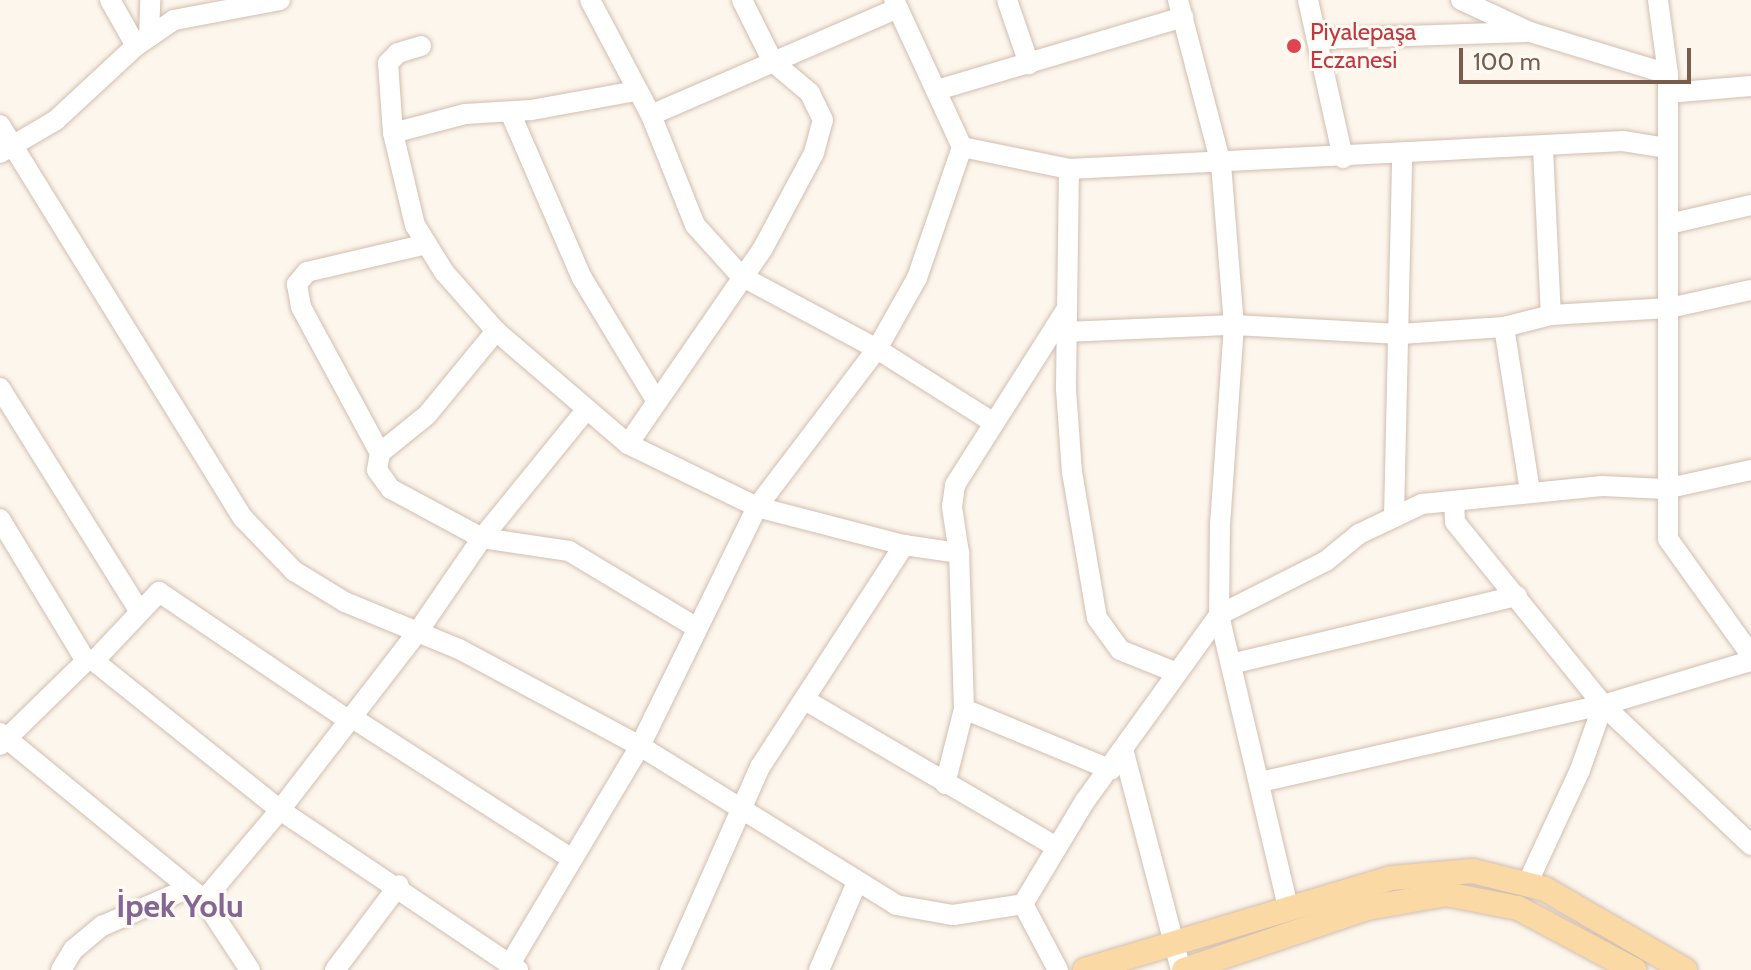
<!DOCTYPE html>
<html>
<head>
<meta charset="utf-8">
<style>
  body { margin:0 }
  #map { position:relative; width:1751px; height:970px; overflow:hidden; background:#fdf6ec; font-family:Cabin,sans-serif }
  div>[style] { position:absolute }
  .roads { filter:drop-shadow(0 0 2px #d1beb0) drop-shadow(0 0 2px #d1beb0) }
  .minor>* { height:20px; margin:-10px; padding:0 10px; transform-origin:10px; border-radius:10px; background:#fff }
  .major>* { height:24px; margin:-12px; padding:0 12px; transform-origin:12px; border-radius:12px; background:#fbd9a5 }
  .dots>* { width:22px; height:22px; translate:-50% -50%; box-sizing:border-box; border:4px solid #fffaf3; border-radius:50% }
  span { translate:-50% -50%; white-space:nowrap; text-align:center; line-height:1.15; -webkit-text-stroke:6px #fffaf3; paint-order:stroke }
  .health-label { font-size:24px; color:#be3a42 }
  .left { translate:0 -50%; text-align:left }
  .district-label { font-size:32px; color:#846695; font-weight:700 }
  .scale { position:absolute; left:1459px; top:48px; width:232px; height:36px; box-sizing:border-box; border:4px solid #7a5c4d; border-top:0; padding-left:10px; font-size:24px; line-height:28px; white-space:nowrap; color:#7a5c4d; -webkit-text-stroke:6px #fffaf3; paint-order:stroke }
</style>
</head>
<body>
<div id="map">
  <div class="roads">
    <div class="minor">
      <div style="left:110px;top:0;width:53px;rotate:60.5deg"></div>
      <div style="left:590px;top:0;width:130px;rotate:62.1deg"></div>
      <div style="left:651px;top:115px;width:118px;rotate:68.2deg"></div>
      <div style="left:695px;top:225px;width:69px;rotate:48deg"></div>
      <div style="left:741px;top:276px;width:154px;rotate:28.2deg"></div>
      <div style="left:877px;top:349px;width:138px;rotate:32.3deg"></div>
      <div style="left:1007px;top:0;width:68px;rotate:71deg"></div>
      <div style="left:1178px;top:0;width:170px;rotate:75.3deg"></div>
      <div style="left:1221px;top:164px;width:162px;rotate:85.4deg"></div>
      <div style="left:1234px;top:325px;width:198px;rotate:94deg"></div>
      <div style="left:1220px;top:523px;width:92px;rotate:90.6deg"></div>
      <div style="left:1219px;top:615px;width:303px;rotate:76.7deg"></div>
      <div style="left:1308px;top:0;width:162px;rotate:77.5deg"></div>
      <div style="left:1461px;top:0;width:76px;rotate:24.9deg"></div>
      <div style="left:1530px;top:32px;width:144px;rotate:16.9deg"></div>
      <div style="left:1658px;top:0;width:75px;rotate:82.3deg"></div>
      <div style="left:1668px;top:74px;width:465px;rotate:90deg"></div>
      <div style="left:1668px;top:539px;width:143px;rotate:54.4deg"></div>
      <div style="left:149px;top:37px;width:37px;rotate:-88deg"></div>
      <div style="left:1317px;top:39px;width:209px;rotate:-1.9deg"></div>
      <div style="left:937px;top:90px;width:257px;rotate:-16.5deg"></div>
      <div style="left:636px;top:91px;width:107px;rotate:169.7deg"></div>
      <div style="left:531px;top:110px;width:66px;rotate:176.5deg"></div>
      <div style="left:465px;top:114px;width:74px;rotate:165.2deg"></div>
      <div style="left:393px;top:133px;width:95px;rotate:76.6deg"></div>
      <div style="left:415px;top:225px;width:55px;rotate:58.3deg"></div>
      <div style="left:444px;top:272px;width:79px;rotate:48.6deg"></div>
      <div style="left:496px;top:331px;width:174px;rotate:40.6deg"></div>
      <div style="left:628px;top:444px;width:144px;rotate:26deg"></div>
      <div style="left:757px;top:507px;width:152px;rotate:14.5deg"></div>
      <div style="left:904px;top:545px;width:56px;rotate:8.3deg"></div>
      <div style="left:1668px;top:93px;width:83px;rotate:-4.8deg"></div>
      <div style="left:510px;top:112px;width:181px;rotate:66.6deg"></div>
      <div style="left:582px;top:278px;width:143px;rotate:58.8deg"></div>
      <div style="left:651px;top:115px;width:269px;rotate:-23.4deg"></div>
      <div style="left:0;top:125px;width:462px;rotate:58.3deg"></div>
      <div style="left:243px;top:518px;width:74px;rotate:46.1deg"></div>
      <div style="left:294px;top:571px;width:60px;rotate:31.3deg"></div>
      <div style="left:345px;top:602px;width:123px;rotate:22.4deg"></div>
      <div style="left:459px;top:649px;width:205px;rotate:28.2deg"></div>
      <div style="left:640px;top:746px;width:301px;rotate:31.8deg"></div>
      <div style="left:896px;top:905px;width:58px;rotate:10deg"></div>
      <div style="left:953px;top:915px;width:71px;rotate:-8.9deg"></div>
      <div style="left:393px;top:133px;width:70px;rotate:-94.1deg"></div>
      <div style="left:388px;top:63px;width:14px;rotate:-45deg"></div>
      <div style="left:398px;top:53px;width:24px;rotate:-17deg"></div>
      <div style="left:962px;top:147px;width:109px;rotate:11.6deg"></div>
      <div style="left:1069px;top:169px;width:555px;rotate:-2.89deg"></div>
      <div style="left:1623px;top:141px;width:45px;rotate:9deg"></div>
      <div style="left:1543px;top:148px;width:167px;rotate:87.3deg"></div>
      <div style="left:0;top:153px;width:65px;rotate:-30.5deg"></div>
      <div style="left:56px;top:120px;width:109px;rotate:-42.8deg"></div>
      <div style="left:136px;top:46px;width:46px;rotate:-34.4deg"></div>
      <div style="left:174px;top:20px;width:108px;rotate:-10.7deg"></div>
      <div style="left:1069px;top:169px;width:220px;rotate:90.8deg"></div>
      <div style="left:1066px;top:389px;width:83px;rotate:85.9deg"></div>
      <div style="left:1072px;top:472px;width:148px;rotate:80.3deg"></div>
      <div style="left:1097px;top:618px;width:39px;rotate:54deg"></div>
      <div style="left:1120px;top:650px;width:61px;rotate:22deg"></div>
      <div style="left:1669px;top:224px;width:84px;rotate:-13deg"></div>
      <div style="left:427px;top:244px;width:123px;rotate:166.9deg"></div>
      <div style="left:307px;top:272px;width:16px;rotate:130deg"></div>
      <div style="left:297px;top:284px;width:23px;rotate:80deg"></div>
      <div style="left:301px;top:307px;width:166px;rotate:61.6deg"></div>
      <div style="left:380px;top:453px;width:17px;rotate:100deg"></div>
      <div style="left:377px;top:470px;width:24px;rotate:54deg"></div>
      <div style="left:391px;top:489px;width:103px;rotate:28.3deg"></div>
      <div style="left:482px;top:538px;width:88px;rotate:8.5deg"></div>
      <div style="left:569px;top:551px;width:149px;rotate:31deg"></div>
      <div style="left:1504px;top:327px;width:167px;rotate:81deg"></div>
      <div style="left:1064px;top:332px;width:170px;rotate:-2.4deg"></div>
      <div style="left:1234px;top:325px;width:166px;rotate:3.1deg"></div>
      <div style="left:1400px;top:334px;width:104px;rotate:-3.9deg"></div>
      <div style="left:1504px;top:327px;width:49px;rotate:-14.3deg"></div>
      <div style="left:1551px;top:315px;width:118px;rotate:-3.4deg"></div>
      <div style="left:1669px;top:308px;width:84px;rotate:-12.4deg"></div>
      <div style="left:0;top:388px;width:264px;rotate:58deg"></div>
      <div style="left:628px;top:444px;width:236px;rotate:-55.4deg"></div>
      <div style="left:762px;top:250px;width:110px;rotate:-61.8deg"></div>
      <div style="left:814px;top:153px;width:34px;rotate:-75deg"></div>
      <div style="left:823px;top:120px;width:30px;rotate:-116deg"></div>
      <div style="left:810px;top:93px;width:48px;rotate:-140deg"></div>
      <div style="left:773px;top:62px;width:69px;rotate:-116.6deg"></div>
      <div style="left:380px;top:453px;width:60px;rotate:-39deg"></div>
      <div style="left:427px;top:415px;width:109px;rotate:-50.6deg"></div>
      <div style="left:1454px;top:501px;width:21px;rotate:87deg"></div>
      <div style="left:1455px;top:522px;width:235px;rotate:51deg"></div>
      <div style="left:1603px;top:705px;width:204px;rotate:43.4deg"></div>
      <div style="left:1394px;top:517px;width:361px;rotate:-88.7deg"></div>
      <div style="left:0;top:519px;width:166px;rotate:58.8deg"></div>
      <div style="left:86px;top:661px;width:8px"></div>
      <div style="left:94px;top:661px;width:238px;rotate:38.7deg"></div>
      <div style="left:280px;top:810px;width:287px;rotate:33.9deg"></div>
      <div style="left:94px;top:661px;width:95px;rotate:-46.7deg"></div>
      <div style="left:159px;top:592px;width:228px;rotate:34.1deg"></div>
      <div style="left:1231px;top:664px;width:294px;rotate:-13.4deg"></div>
      <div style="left:805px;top:700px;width:290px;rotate:30.3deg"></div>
      <div style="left:964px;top:709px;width:159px;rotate:22.5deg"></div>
      <div style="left:351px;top:717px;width:263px;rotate:32.7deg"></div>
      <div style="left:0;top:733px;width:264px;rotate:39.3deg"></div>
      <div style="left:204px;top:900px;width:84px;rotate:56.7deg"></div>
      <div style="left:0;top:745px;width:120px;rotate:-44.3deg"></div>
      <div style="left:1123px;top:749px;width:228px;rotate:75.3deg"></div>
      <div style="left:1260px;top:782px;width:352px;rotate:-12.7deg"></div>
      <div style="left:945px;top:784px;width:77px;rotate:-75.8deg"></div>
      <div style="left:964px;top:709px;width:156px;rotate:-91.8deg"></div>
      <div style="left:959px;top:553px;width:47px;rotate:-98.7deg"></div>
      <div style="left:952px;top:507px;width:22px;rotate:-82deg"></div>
      <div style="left:955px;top:485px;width:205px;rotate:-57.6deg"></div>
      <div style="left:1528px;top:882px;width:123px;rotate:-65.1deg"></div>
      <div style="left:1580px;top:770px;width:69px;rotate:-70.5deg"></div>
      <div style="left:1603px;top:705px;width:154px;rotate:-16.6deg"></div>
      <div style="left:204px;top:900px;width:118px;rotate:-49.8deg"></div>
      <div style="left:280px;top:810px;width:227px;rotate:-52.3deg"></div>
      <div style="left:419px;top:630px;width:112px;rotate:-55.6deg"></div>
      <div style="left:482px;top:538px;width:165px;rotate:-50.9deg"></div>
      <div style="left:510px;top:964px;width:254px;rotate:-59.2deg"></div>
      <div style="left:640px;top:746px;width:266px;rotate:-63.9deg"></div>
      <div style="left:757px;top:507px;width:198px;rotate:-52.8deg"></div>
      <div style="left:877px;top:349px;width:81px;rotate:-60.6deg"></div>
      <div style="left:917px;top:278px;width:139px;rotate:-71deg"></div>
      <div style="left:962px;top:147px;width:162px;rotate:-114.8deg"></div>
      <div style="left:61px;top:970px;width:23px;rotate:-59deg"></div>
      <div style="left:73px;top:950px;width:38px;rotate:-40deg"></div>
      <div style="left:102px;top:926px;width:93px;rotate:-23.5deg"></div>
      <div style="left:335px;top:970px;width:106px;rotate:-53deg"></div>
      <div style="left:670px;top:970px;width:222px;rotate:-66.1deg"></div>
      <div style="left:760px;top:767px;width:265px;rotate:-57deg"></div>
      <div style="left:819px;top:970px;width:96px;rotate:-66.6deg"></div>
      <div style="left:1058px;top:970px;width:75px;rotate:-117.9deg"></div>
      <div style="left:1023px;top:904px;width:120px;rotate:-59deg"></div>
      <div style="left:1085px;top:801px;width:229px;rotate:-54.2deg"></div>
      <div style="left:1219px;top:615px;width:120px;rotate:-26.8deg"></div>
      <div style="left:1326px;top:561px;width:43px;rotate:-39.3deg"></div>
      <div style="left:1359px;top:534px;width:70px;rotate:-25.5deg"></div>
      <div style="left:1422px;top:504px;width:181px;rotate:-5.7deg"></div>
      <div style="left:1602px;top:486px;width:63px;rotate:2.7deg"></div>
      <div style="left:1665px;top:489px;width:88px;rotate:-12.5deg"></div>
    </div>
    <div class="major">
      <div style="left:1085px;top:970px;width:320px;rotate:-16.7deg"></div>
      <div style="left:1391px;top:878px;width:82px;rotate:-4.9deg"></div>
      <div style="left:1473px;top:871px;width:74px;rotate:14deg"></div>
      <div style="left:1545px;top:889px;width:162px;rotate:30.1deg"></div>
      <div style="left:1184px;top:970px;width:193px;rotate:-18.7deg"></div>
      <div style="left:1367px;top:908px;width:80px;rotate:-10deg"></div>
      <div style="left:1446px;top:894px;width:73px;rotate:11deg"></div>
      <div style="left:1518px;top:908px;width:132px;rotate:28.1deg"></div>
    </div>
  </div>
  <div class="dots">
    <div style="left:1294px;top:46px;background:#e0444e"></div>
  </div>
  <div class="health-label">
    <span class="left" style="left:1310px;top:46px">Piyalepaşa<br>Eczanesi</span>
  </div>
  <div class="district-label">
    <span style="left:180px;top:906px">İpek Yolu</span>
  </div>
  <div class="scale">100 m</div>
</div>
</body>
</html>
